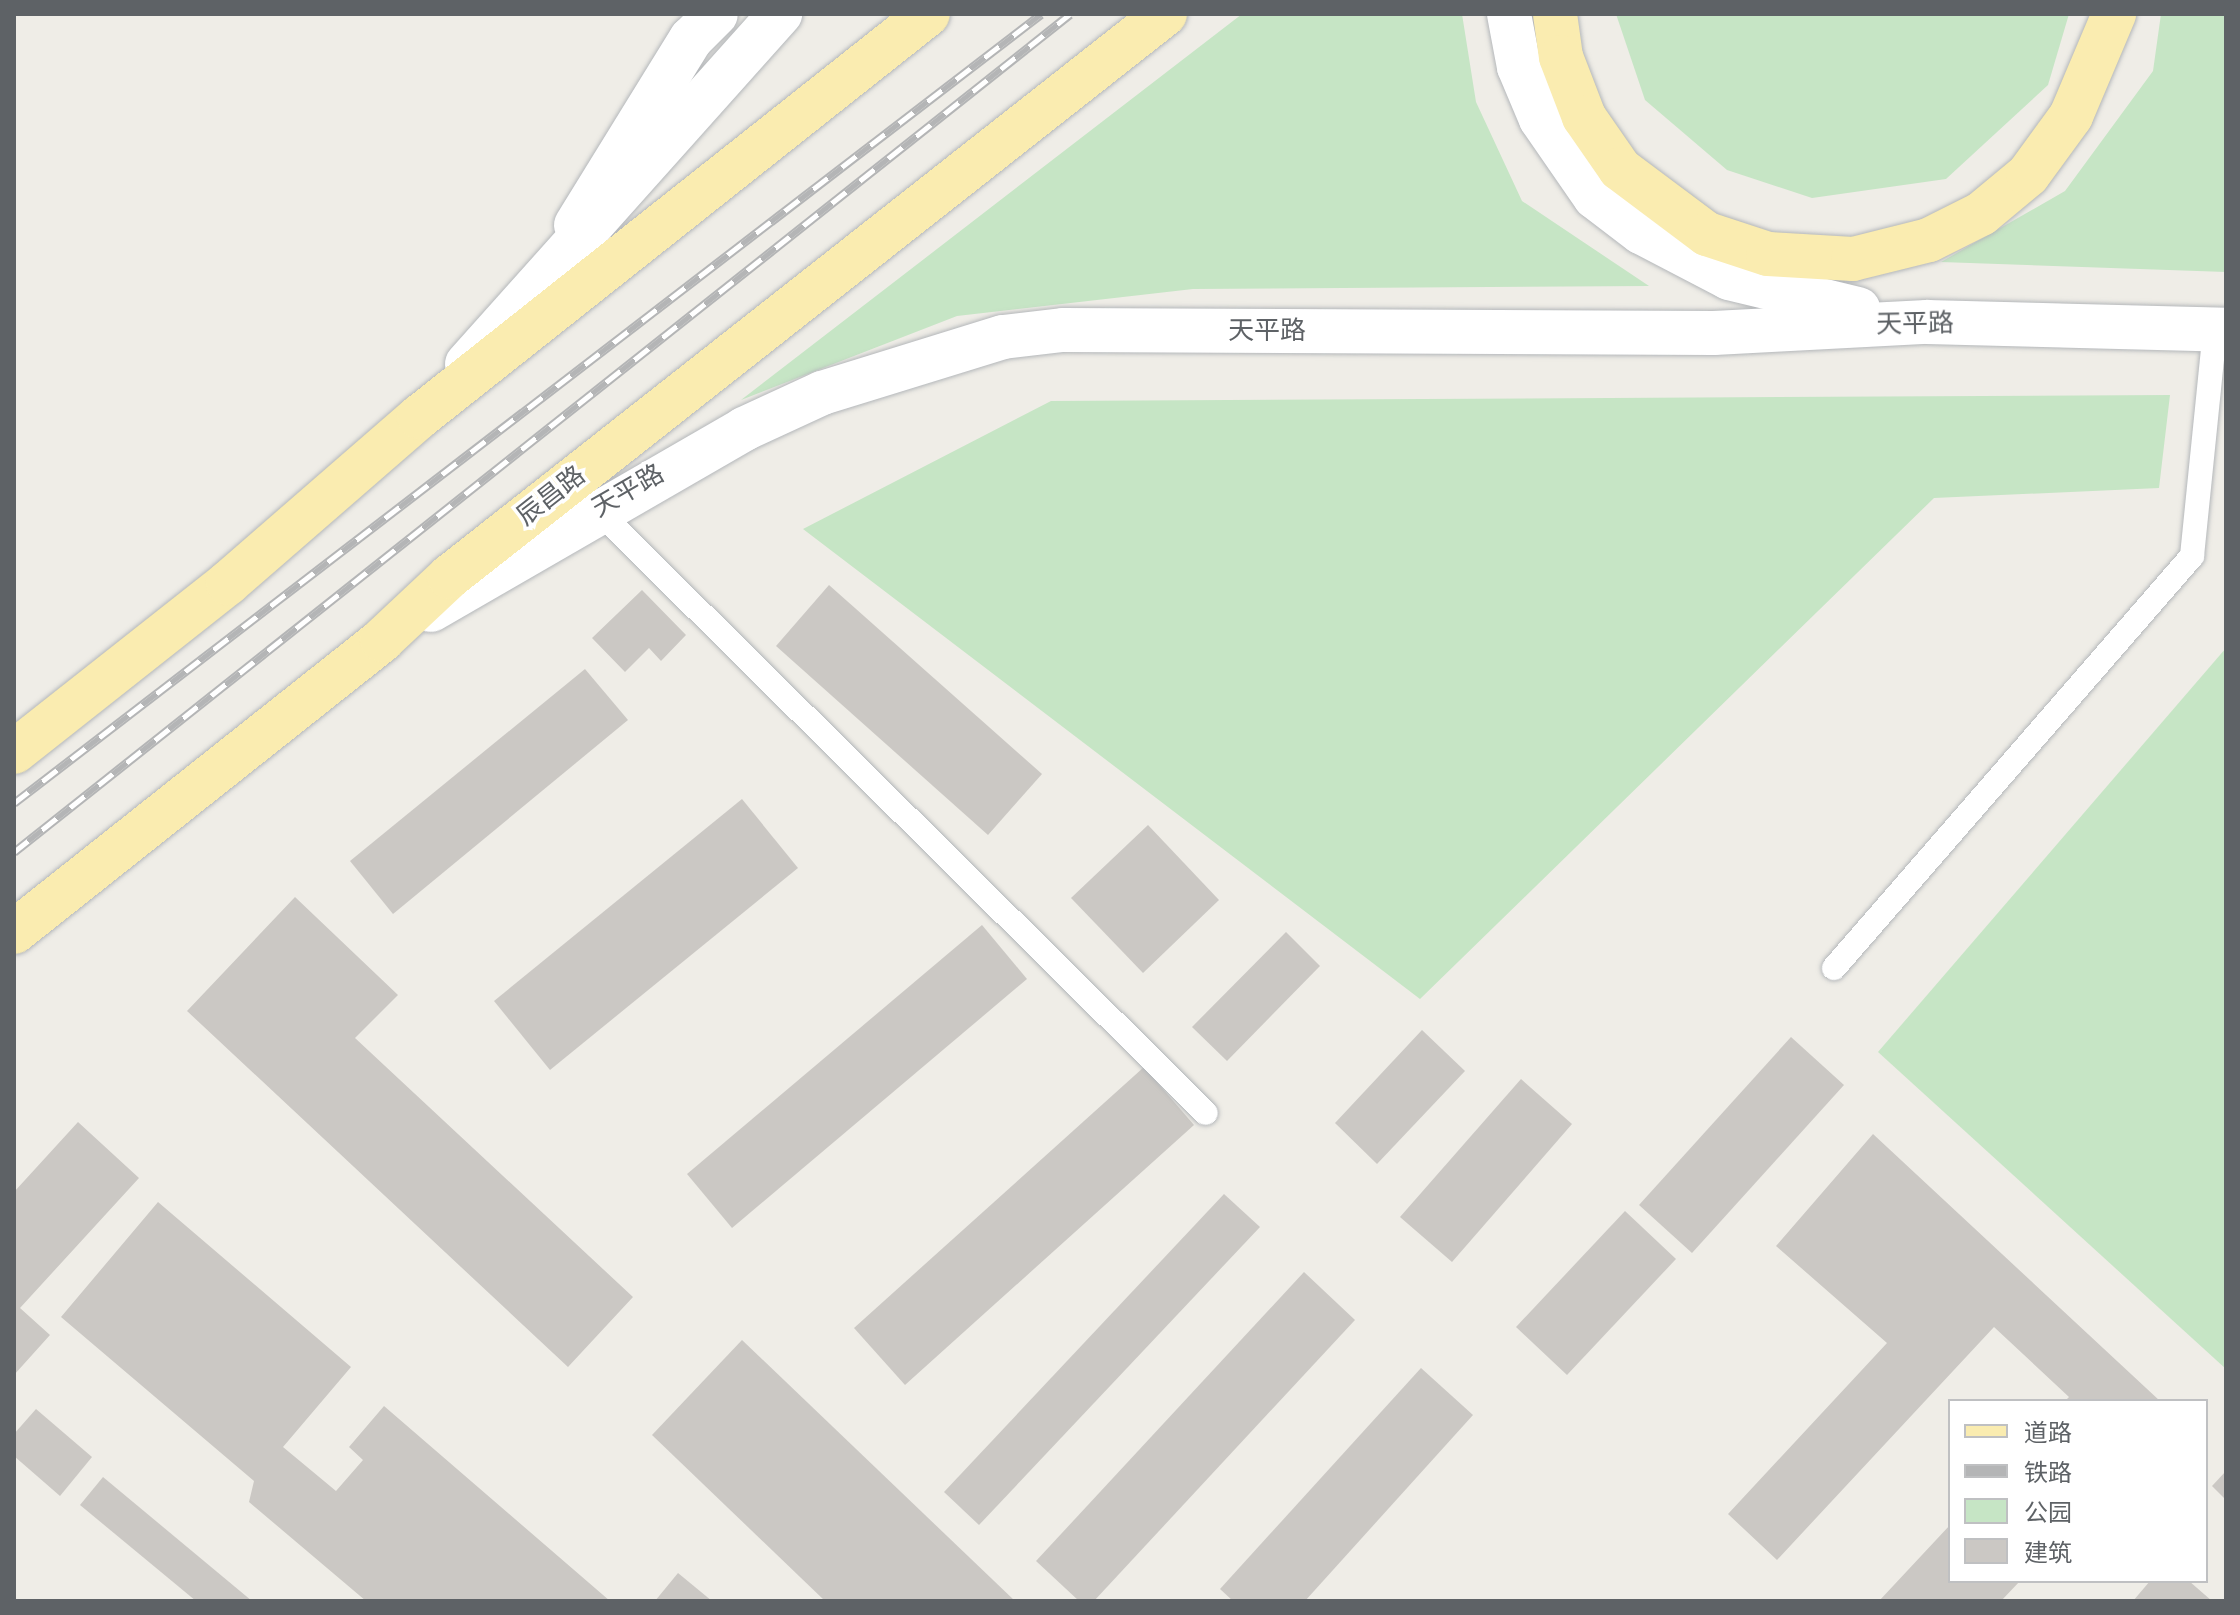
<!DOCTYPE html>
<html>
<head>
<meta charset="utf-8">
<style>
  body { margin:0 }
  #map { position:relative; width:2240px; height:1615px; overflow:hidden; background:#efede7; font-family:"Nunito Sans","Noto Sans SC",sans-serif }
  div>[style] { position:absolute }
  .green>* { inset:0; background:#c6e5c5 }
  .building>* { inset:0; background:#cbc8c4 }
  .roads { filter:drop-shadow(0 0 2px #b4b7ba) drop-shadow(0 0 2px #b4b7ba) }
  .service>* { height:24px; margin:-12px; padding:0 12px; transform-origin:12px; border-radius:12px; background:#fff }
  .minor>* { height:44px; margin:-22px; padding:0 22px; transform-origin:22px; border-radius:22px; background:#fff }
  .tertiary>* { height:44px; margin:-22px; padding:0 22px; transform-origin:22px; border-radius:22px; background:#fff }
  .primary>* { height:44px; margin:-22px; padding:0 22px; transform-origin:22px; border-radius:22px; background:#faecb0 }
  .rail>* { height:9px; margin-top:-4.5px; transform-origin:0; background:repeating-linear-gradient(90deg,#fff 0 18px,#b4b5b6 0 36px); box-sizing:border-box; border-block:2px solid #b4b5b6 }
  span { translate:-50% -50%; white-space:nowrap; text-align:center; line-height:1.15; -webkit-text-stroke:7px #fff; paint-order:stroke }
  .street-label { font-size:26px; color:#5e6266 }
  .frame { position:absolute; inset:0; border:16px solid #5e6266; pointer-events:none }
  .legend { position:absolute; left:1948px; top:1399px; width:260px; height:184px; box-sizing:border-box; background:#fff; border:2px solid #bfc0c2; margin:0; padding:10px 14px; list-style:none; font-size:24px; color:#5e6266 }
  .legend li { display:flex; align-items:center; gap:16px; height:40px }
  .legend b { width:40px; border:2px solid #bfc0c2 }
</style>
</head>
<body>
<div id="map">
  <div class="green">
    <div style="clip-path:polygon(1242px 14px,1462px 14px,1476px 102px,1522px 201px,1649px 286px,1193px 289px,957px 316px,741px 400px)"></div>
    <div style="clip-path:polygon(1616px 14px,2069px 14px,2048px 85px,1946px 179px,1812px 198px,1727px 170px,1645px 100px)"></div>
    <div style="clip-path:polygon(2161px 14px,2226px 14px,2226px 272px,1941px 262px,2065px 191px,2153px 71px)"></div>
    <div style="clip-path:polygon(2170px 395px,2159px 488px,1934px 498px,1420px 999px,803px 529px,1051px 401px)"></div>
    <div style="clip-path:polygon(2226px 648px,2226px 1369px,1878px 1052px)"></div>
  </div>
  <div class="building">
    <div style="clip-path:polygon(829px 585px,1042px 774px,988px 835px,776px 646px)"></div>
    <div style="clip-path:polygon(642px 590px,686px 635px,661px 661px,649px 648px,625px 672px,592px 638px)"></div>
    <div style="clip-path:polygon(585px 669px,628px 720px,393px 914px,350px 861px)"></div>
    <div style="clip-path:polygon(742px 799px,798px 868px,550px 1070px,494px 1001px)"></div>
    <div style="clip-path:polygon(1148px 825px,1219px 900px,1143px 973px,1071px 898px)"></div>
    <div style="clip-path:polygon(295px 897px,398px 995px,355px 1038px,633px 1297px,568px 1367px,187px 1011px)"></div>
    <div style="clip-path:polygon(982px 925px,1027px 979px,732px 1228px,687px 1174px)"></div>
    <div style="clip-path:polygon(1286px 932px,1320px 966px,1227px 1061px,1192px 1027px)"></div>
    <div style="clip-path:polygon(1422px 1030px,1465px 1071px,1377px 1164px,1335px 1123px)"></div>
    <div style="clip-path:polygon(1791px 1037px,1844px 1085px,1692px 1253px,1639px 1205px)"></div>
    <div style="clip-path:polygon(1144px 1067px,1194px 1125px,905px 1385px,854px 1328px)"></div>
    <div style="clip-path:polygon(1521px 1079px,1572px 1124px,1452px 1262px,1400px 1217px)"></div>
    <div style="clip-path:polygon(78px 1122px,139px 1178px,20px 1308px,50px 1335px,14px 1375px,14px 1192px)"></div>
    <div style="clip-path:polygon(1873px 1134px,2160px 1401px,2065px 1401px,2069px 1397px,1994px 1327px,1777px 1560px,1728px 1514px,1887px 1343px,1776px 1246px)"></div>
    <div style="clip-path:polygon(1224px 1194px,1260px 1227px,979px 1525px,944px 1492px)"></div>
    <div style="clip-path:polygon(158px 1202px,351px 1367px,283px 1447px,336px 1491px,363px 1460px,349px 1447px,384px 1406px,610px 1601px,366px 1601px,249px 1502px,254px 1481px,61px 1317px)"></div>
    <div style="clip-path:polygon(1625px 1211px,1676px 1259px,1567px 1375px,1516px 1327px)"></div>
    <div style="clip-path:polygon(1304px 1272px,1355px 1320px,1094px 1601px,1079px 1601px,1036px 1561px)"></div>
    <div style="clip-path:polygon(742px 1340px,1015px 1601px,825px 1601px,652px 1435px)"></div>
    <div style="clip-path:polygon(1421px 1368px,1473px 1415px,1305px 1601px,1233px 1601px,1220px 1589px)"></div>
    <div style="clip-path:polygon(36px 1409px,92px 1457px,60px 1496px,14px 1456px,14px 1434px)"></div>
    <div style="clip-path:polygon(2226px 1471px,2226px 1500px,2212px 1486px)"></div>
    <div style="clip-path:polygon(103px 1477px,252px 1601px,196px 1601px,80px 1505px)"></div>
    <div style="clip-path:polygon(1950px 1525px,1950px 1581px,2020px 1581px,2001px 1601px,1879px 1601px)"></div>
    <div style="clip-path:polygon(678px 1573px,712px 1601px,655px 1601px)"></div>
    <div style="clip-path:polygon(2150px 1581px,2189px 1581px,2212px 1601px,2133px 1601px)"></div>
  </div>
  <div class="roads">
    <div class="service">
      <div style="left:596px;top:509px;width:858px;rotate:44.72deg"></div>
      <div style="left:1834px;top:968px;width:546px;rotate:-49.01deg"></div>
      <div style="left:2192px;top:556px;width:227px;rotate:-84.2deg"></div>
    </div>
    <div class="minor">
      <div style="left:576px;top:225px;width:219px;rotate:-58.3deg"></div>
      <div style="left:691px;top:39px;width:35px;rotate:-45deg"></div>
    </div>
    <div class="tertiary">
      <div style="left:1509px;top:14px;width:54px;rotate:79.3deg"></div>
      <div style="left:1519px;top:67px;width:56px;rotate:67.1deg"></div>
      <div style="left:1541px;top:119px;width:95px;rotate:55.3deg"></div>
      <div style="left:1595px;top:197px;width:58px;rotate:37.3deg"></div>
      <div style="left:1641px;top:232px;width:99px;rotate:27.6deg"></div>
      <div style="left:1729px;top:278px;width:133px;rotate:13.5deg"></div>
      <div style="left:467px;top:364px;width:470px;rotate:-48.2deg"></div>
      <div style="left:431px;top:610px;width:362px;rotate:-30deg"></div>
      <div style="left:744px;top:429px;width:86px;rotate:-24.8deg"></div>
      <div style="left:822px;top:393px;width:189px;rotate:-17.2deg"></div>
      <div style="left:1003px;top:337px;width:60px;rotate:-6.7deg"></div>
      <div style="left:1063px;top:330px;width:651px;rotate:0.26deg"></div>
      <div style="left:1714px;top:333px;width:213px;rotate:-3deg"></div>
      <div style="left:1927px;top:322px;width:299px;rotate:1.5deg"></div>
    </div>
    <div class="primary">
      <div style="left:1555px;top:14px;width:43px;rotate:82.1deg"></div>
      <div style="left:1561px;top:57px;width:64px;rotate:69deg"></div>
      <div style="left:1584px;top:117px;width:63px;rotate:55.3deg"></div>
      <div style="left:1620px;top:169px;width:109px;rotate:36.8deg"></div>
      <div style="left:1707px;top:234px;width:64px;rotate:18.2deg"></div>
      <div style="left:1768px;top:254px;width:85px;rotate:3.4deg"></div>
      <div style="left:1853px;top:259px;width:78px;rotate:-14deg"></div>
      <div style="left:1929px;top:240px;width:58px;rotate:-26.6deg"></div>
      <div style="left:1981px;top:214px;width:61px;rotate:-39.7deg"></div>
      <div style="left:2028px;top:175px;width:73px;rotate:-53.9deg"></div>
      <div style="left:2071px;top:116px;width:111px;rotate:-67.1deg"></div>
      <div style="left:14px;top:752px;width:273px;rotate:-38.3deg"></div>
      <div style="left:228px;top:583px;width:253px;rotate:-41deg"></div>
      <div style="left:419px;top:417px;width:649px;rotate:-38.37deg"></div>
      <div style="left:14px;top:932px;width:470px;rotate:-38.4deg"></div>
      <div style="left:382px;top:640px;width:92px;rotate:-43.2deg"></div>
      <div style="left:449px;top:577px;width:911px;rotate:-38.18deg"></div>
    </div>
  </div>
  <div class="rail">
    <div style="left:14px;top:803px;width:1295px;rotate:-37.53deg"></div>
    <div style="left:14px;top:852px;width:1348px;rotate:-38.43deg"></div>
  </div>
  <div class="street-label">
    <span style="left:1915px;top:324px;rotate:-1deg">天平路</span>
    <span style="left:1267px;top:331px">天平路</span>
    <span style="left:628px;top:491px;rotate:-30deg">天平路</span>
    <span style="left:551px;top:496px;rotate:-38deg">辰昌路</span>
  </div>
  <div class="frame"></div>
  <ul class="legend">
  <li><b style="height:10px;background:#faecb0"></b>道路</li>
  <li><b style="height:10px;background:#b4b5b6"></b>铁路</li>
  <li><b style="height:22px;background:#c6e5c5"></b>公园</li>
  <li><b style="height:22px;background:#cbc8c4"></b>建筑</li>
  </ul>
</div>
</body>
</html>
